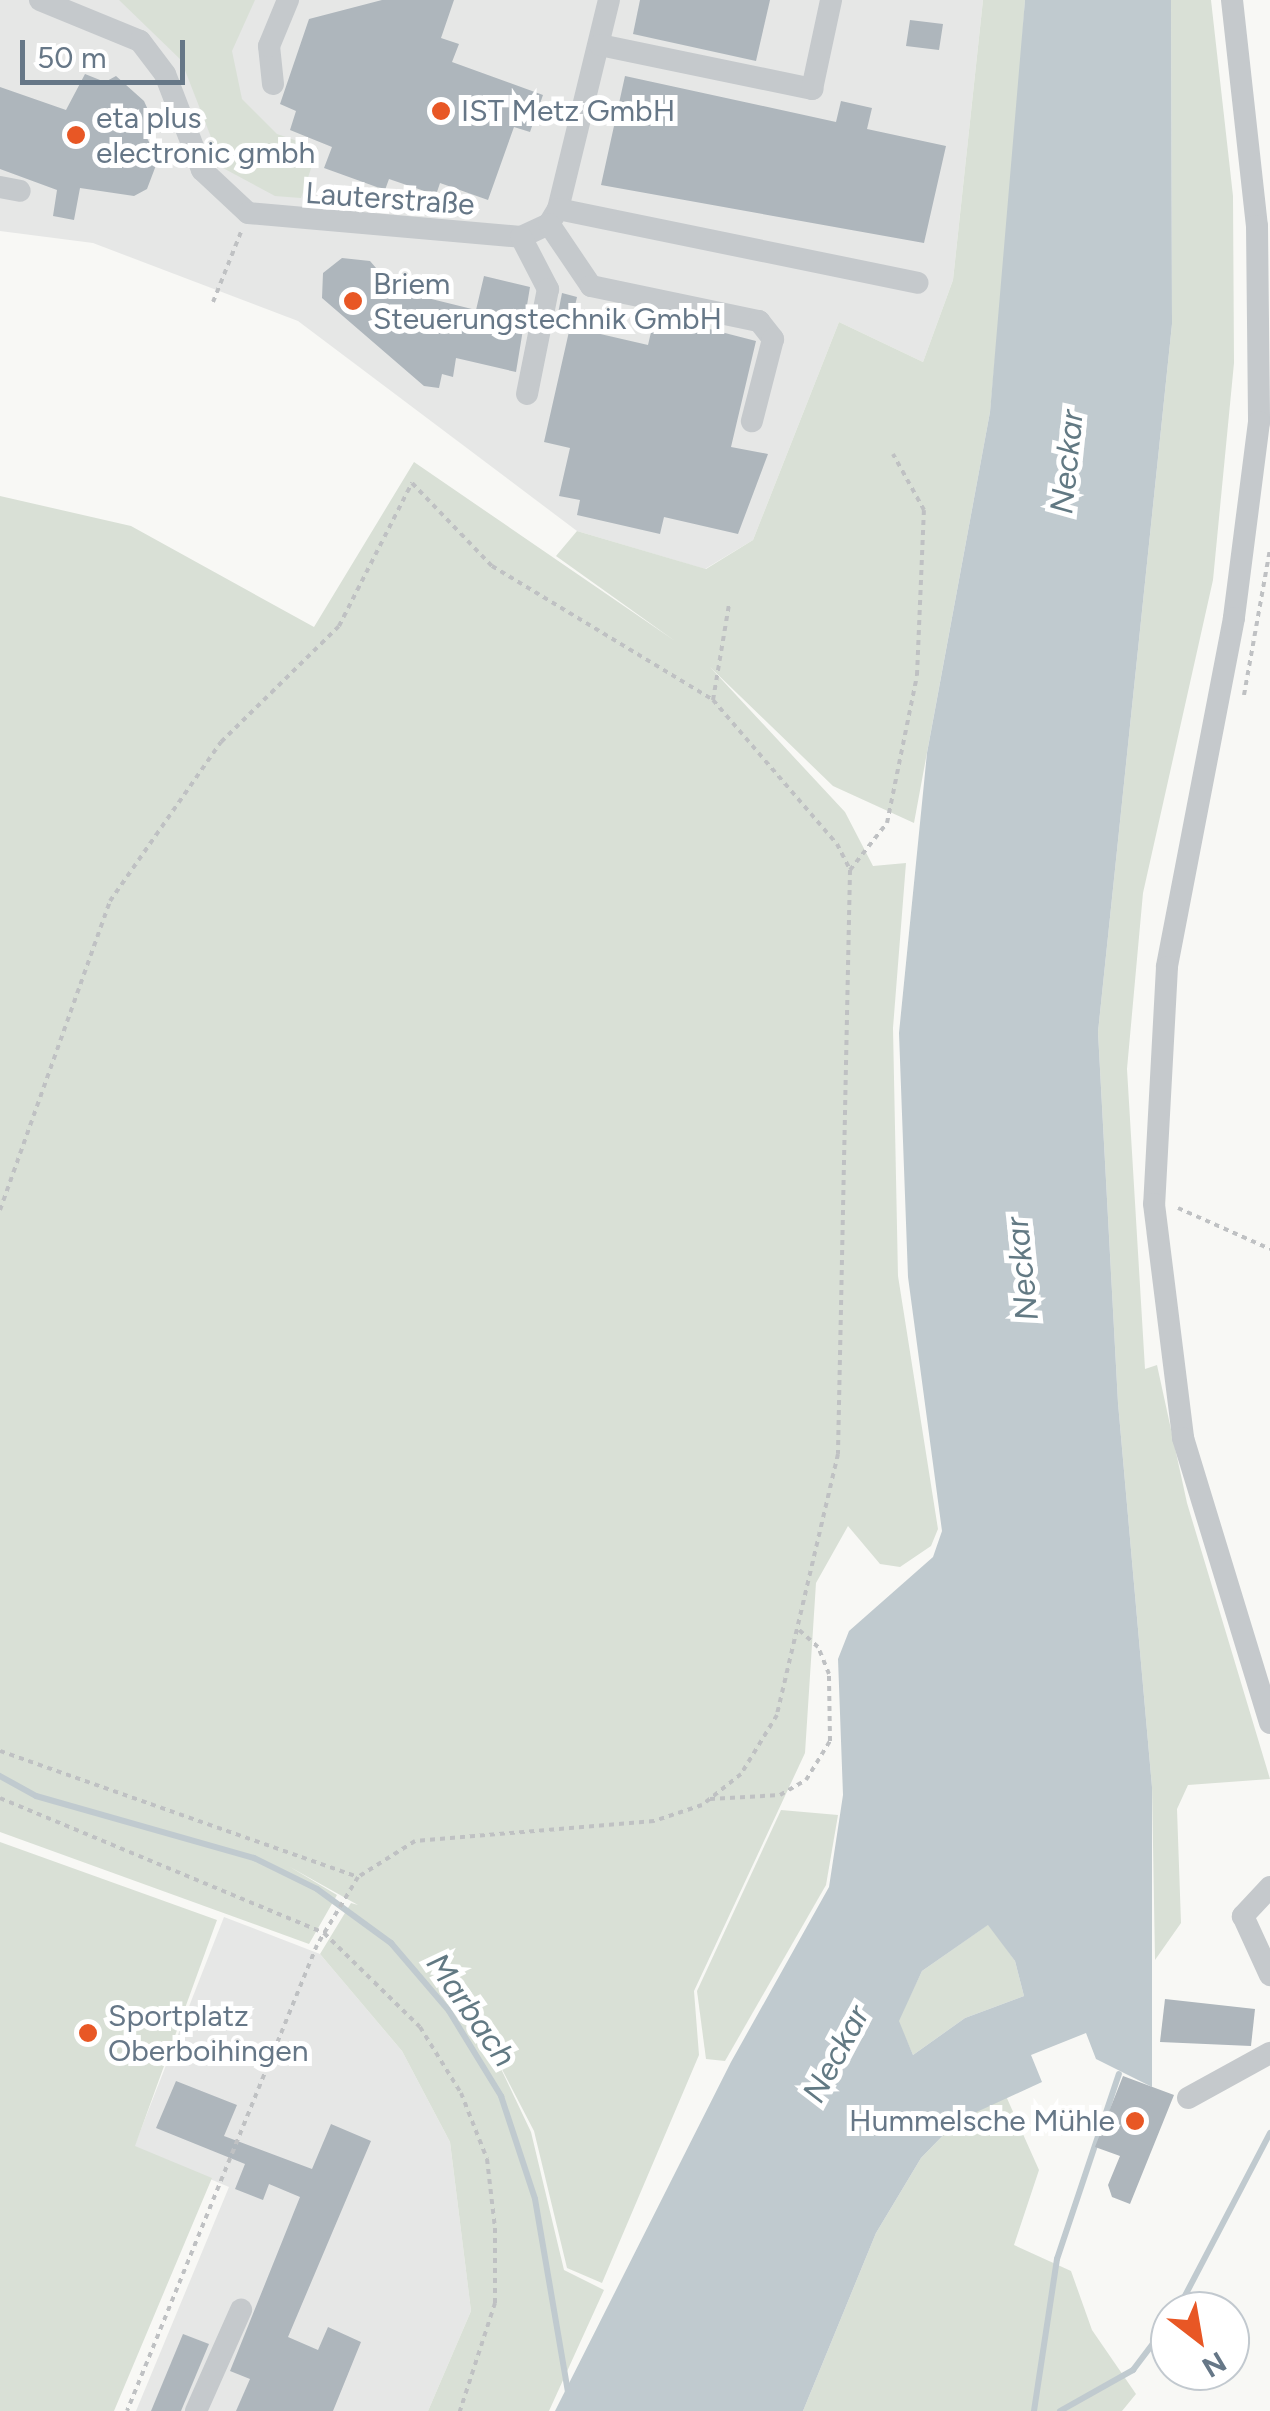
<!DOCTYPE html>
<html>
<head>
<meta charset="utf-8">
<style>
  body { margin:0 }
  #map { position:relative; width:1270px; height:2411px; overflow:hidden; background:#f8f8f5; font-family:Figtree,sans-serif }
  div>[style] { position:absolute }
  .built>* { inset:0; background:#e6e7e6 }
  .green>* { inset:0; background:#d9e0d6 }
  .water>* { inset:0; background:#c0cacf }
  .stream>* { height:6px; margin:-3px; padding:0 3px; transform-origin:3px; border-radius:3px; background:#c0cacf }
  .building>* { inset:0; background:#aeb6bc }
  .path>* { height:4px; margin-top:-2px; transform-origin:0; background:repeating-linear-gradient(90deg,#bfc1c3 0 5px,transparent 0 10px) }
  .minor>* { height:22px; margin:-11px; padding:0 11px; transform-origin:11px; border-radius:11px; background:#c5c9cc }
  .dots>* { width:28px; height:28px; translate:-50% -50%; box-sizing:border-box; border:5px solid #fff; border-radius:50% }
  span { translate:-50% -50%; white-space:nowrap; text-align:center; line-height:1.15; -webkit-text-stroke:10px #fff; paint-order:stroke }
  .poi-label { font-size:30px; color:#667787 }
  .left { translate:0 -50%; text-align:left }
  .right { translate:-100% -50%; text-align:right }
  .street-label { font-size:30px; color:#667787 }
  .water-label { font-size:32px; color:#627983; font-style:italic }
  .north { position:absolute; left:1150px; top:2291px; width:100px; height:100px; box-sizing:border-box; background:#fff; border:2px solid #c2c9cf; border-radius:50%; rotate:149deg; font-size:28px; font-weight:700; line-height:40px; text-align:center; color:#667787 }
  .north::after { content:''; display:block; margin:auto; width:35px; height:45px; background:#e85725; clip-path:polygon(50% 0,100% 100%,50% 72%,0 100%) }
  .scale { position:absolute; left:20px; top:40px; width:165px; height:45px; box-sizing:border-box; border:5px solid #667787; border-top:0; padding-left:12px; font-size:30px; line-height:35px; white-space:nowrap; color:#667787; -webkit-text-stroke:8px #fff; paint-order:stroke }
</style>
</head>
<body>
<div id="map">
  <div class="built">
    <div style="clip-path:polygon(0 0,983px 0,953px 280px,923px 362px,839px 322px,753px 540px,705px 569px,577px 531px,298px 321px,93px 243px,0 231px)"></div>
    <div style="clip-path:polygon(224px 1917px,320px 1954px,402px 2051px,450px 2142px,471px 2311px,428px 2411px,136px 2411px,229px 2187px,134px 2147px)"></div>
  </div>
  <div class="green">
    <div style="clip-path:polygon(119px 0,255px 0,232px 51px,242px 99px,277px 134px,318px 148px,301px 198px,275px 196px,223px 168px,181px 60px)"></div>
    <div style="clip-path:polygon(983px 0,1025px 0,1014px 163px,990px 412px,914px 823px,833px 786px,710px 667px,845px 812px,873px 866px,906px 863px,893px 1028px,898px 1276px,938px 1529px,931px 1546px,900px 1567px,880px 1564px,848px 1526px,816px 1583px,805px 1753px,694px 1991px,699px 2055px,602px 2283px,567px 2268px,534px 2131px,493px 2052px,531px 2132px,564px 2270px,604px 2290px,549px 2411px,428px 2411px,471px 2311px,450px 2142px,402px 2051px,320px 1954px,351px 1903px,358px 1905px,290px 1867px,337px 1895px,309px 1944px,0 1832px,0 496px,131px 526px,314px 627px,414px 462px,675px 641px,556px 556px,577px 531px,706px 569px,753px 540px,839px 322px,923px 362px,953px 280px)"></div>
    <div style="clip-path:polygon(1171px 0,1211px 0,1233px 196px,1234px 363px,1213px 580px,1143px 893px,1127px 1069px,1145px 1369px,1157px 1365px,1187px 1503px,1270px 1779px,1188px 1785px,1177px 1809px,1181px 1923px,1155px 1960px,1152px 1787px,1118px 1403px,1098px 1032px,1172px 324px)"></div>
    <div style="clip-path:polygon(781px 1810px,838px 1815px,826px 1885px,725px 2061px,706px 2059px,697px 1991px)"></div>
    <div style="clip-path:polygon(0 1842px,217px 1920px,135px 2146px,212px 2178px,114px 2411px,0 2411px)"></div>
    <div style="clip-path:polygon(989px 1924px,1015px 1961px,1024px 1996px,965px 2018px,913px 2055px,898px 2021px,922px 1971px)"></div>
    <div style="clip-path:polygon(1006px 2096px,1039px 2170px,1014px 2245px,1071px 2271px,1092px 2330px,1136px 2394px,1122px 2411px,803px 2411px,876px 2233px,921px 2158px,957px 2121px)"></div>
  </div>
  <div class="water">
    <div style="clip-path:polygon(evenodd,1025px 0,1171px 0,1172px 324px,1098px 1032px,1118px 1403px,1152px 1787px,1152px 2087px,1096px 2059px,1086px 2033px,1031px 2055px,1042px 2082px,957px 2121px,921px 2158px,876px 2233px,803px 2411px,555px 2411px,731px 2062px,829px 1887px,843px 1795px,838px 1659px,849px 1631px,933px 1557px,942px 1531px,908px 1277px,899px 1033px,927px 753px,990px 412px,1025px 0,988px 1925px,1015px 1961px,1024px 1996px,965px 2018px,913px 2055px,899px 2021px,922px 1971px,988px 1925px)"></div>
  </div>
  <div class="stream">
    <div style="left:0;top:1776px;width:41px;rotate:29.1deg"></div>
    <div style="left:36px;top:1796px;width:227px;rotate:15.9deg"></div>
    <div style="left:254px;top:1858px;width:70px;rotate:26.2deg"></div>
    <div style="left:317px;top:1889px;width:92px;rotate:36.1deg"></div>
    <div style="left:391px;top:1943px;width:89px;rotate:49.5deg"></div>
    <div style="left:449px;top:2011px;width:100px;rotate:58.5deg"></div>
    <div style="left:501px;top:2096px;width:108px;rotate:71.7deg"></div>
    <div style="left:535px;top:2199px;width:197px;rotate:80.3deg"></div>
    <div style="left:1177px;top:2311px;width:201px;rotate:-62.4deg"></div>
    <div style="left:1034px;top:2411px;width:154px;rotate:-81.4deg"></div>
    <div style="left:1057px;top:2259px;width:195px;rotate:-71.5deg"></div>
    <div style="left:1060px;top:2411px;width:84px;rotate:-29.3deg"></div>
    <div style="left:1133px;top:2370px;width:61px;rotate:-52.9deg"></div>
  </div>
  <div class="building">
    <div style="clip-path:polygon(382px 0,454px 0,441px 38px,459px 44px,452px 62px,543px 95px,530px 132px,514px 127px,488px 200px,440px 183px,436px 195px,389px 179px,385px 190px,324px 168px,332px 147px,290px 130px,296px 111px,280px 104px,309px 19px)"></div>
    <div style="clip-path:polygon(640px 0,770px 0,756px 61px,633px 34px)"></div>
    <div style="clip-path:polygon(910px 20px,943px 24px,939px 50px,906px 46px)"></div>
    <div style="clip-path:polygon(85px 74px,105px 82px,116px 76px,144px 101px,158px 132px,147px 138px,158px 160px,147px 189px,134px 196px,80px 188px,74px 220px,53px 216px,57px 190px,0 169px,0 87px,66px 110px)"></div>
    <div style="clip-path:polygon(625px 76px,836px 122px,841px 101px,872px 108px,867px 129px,946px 146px,924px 243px,601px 185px)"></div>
    <div style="clip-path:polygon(342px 258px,370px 261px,395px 290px,476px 310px,484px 276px,530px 287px,516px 372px,456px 358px,453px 377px,442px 374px,439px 388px,424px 386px,322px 298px,323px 273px)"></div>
    <div style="clip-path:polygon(562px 293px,577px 297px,570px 327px,556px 324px)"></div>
    <div style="clip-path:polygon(655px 315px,756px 341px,731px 447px,768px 454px,738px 534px,664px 517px,660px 534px,577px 515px,580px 500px,559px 496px,570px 448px,544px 442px,570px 327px,648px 345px)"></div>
    <div style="clip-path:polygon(1165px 1999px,1255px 2009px,1251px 2046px,1160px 2042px)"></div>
    <div style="clip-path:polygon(1123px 2076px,1174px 2095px,1130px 2204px,1112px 2197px,1108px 2185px,1120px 2156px,1095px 2147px)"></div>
    <div style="clip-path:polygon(176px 2081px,237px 2105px,224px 2136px,312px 2169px,331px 2124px,371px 2141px,288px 2337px,318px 2350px,328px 2327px,361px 2342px,333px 2411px,236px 2411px,250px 2379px,230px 2371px,300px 2197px,269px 2184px,263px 2200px,235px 2189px,245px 2164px,156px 2128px)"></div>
    <div style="clip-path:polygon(183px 2334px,209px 2344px,181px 2411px,151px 2411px)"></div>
  </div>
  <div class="path">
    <div style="left:213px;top:302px;width:75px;rotate:-68.2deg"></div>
    <div style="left:1244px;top:695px;width:148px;rotate:-79.9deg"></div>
    <div style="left:713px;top:700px;width:97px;rotate:-80.5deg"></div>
    <div style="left:850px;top:870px;width:60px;rotate:-51.8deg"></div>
    <div style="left:887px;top:823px;width:151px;rotate:-78.5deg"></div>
    <div style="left:917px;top:675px;width:165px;rotate:-87.6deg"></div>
    <div style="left:924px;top:510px;width:64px;rotate:-119deg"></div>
    <div style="left:1178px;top:1208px;width:101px;rotate:24deg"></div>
    <div style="left:0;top:1210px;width:328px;rotate:-70.4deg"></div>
    <div style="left:110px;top:901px;width:194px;rotate:-55.1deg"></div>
    <div style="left:221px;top:742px;width:165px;rotate:-44.5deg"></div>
    <div style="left:339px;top:626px;width:161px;rotate:-63deg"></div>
    <div style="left:412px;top:483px;width:115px;rotate:46.1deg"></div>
    <div style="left:492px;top:566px;width:258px;rotate:31.2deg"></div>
    <div style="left:713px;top:700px;width:190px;rotate:49.3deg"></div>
    <div style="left:837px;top:844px;width:29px;rotate:63deg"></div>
    <div style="left:850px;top:870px;width:584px;rotate:91.18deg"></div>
    <div style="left:838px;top:1454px;width:268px;rotate:103.2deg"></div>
    <div style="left:777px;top:1715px;width:69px;rotate:121.4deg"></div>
    <div style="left:741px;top:1774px;width:50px;rotate:141.5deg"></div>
    <div style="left:702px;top:1805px;width:51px;rotate:161.6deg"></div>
    <div style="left:654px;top:1821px;width:240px;rotate:175.2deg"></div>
    <div style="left:415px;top:1841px;width:67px;rotate:147.7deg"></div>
    <div style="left:358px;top:1877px;width:79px;rotate:121.1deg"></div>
    <div style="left:317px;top:1945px;width:503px;rotate:112.18deg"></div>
    <div style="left:0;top:1751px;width:380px;rotate:19.4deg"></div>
    <div style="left:0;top:1798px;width:351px;rotate:22.6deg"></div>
    <div style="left:324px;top:1933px;width:134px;rotate:44.4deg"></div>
    <div style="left:420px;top:2027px;width:78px;rotate:58.2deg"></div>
    <div style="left:461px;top:2093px;width:71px;rotate:68.5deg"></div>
    <div style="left:487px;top:2159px;width:69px;rotate:83.4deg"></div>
    <div style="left:495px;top:2228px;width:75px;rotate:90deg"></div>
    <div style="left:495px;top:2303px;width:114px;rotate:108deg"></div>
    <div style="left:710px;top:1799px;width:70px;rotate:-3.3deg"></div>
    <div style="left:780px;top:1795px;width:30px;rotate:-30deg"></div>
    <div style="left:806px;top:1780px;width:46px;rotate:-58.4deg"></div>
    <div style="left:830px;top:1741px;width:67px;rotate:-90.9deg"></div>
    <div style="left:829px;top:1674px;width:29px;rotate:-112deg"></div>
    <div style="left:818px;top:1647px;width:28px;rotate:-138deg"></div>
  </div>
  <div class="minor">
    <div style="left:40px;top:0;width:108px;rotate:22.3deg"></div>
    <div style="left:140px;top:41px;width:41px;rotate:52.9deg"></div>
    <div style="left:165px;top:74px;width:103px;rotate:68.9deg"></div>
    <div style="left:202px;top:170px;width:63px;rotate:43.1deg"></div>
    <div style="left:248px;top:213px;width:274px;rotate:5deg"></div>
    <div style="left:521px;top:237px;width:31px;rotate:-25deg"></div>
    <div style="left:549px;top:224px;width:17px;rotate:-59deg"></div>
    <div style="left:558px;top:209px;width:215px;rotate:-76.3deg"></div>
    <div style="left:1232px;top:0;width:227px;rotate:83.7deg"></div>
    <div style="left:1257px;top:226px;width:196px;rotate:89.4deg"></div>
    <div style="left:1259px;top:422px;width:198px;rotate:97.3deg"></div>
    <div style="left:1234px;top:618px;width:355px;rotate:100.9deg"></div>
    <div style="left:1167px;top:967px;width:237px;rotate:93.1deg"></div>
    <div style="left:1154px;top:1204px;width:236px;rotate:82.9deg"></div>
    <div style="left:1183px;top:1438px;width:298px;rotate:73deg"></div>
    <div style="left:600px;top:45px;width:217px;rotate:11.7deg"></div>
    <div style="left:812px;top:89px;width:91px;rotate:-77.9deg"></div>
    <div style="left:273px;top:84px;width:38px;rotate:-96deg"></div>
    <div style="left:269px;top:46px;width:50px;rotate:-67.6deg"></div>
    <div style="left:0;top:187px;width:20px;rotate:11deg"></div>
    <div style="left:558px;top:209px;width:367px;rotate:11.6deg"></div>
    <div style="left:549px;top:224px;width:75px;rotate:55.9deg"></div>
    <div style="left:591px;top:286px;width:172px;rotate:11.8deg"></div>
    <div style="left:759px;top:321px;width:23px;rotate:52deg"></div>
    <div style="left:773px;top:339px;width:85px;rotate:104.4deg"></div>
    <div style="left:521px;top:237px;width:59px;rotate:62.6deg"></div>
    <div style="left:548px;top:289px;width:107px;rotate:101.3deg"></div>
    <div style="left:1270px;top:1887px;width:40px;rotate:133deg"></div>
    <div style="left:1243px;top:1916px;width:65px;rotate:65.4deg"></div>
    <div style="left:1188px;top:2098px;width:94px;rotate:-28.8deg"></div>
    <div style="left:196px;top:2411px;width:111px;rotate:-66deg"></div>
  </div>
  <div class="dots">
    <div style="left:441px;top:111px;background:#e85725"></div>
    <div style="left:76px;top:135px;background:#e85725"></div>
    <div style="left:353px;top:301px;background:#e85725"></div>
    <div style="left:88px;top:2033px;background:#e85725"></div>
    <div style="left:1135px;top:2121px;background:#e85725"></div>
  </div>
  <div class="poi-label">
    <span class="left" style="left:461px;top:111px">IST Metz GmbH</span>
    <span class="left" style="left:96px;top:135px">eta plus<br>electronic gmbh</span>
    <span class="left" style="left:373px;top:301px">Briem<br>Steuerungstechnik GmbH</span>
    <span class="left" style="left:108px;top:2033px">Sportplatz<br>Oberboihingen</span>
    <span class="right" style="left:1115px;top:2121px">Hummelsche Mühle</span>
  </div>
  <div class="street-label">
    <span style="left:390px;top:199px;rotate:4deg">Lauterstraße</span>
  </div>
  <div class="water-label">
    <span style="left:1067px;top:462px;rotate:-84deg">Neckar</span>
    <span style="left:1022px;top:1269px;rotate:-96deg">Neckar</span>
    <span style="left:471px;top:2010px;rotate:55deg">Marbach</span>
    <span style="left:836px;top:2054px;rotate:-62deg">Neckar</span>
  </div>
  <div class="north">N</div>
  <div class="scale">50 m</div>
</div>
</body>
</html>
